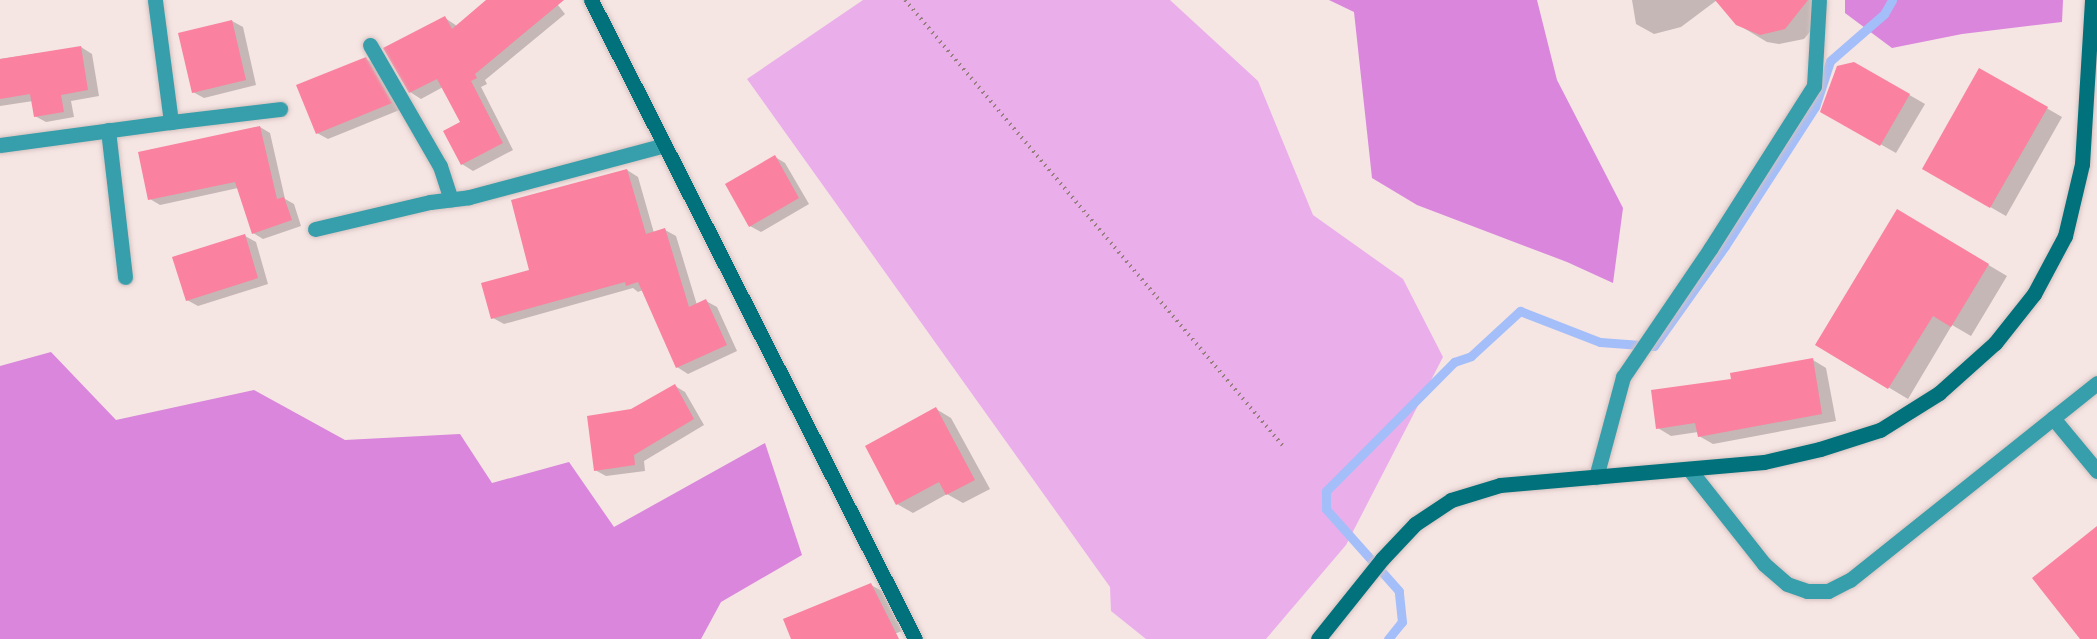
<!DOCTYPE html>
<html>
<head>
<meta charset="utf-8">
<style>
  body { margin:0 }
  #map { position:relative; width:2097px; height:639px; overflow:hidden; background:#f5e5e3; font-family:Ubuntu,sans-serif }
  div>[style] { position:absolute }
  .green>* { inset:0; background:#eaafeb }
  .forest>* { inset:0; background:#d986dc }
  .shadow>* { inset:0; background:#0003 }
  .stream>* { height:9px; margin:-4.5px; padding:0 4.5px; transform-origin:4.5px; border-radius:4.5px; background:#a4befa }
  .building>* { inset:0; background:#fa819f }
  .path>* { height:4px; margin-top:-2px; transform-origin:0; background:repeating-linear-gradient(90deg,#957f7c 0 1.5px,transparent 0 6px) }
  .roads { filter:drop-shadow(0 0 2px #d4c1bf) drop-shadow(0 0 2px #d4c1bf) }
  .lane>* { height:15px; margin:-7.5px; padding:0 7.5px; transform-origin:7.5px; border-radius:7.5px; background:#369fab }
  .street>* { height:15px; margin:-7.5px; padding:0 7.5px; transform-origin:7.5px; border-radius:7.5px; background:#369fab }
  .secondary>* { height:15px; margin:-7.5px; padding:0 7.5px; transform-origin:7.5px; border-radius:7.5px; background:#01727c }
  span { translate:-50% -50%; white-space:nowrap; text-align:center; line-height:1.15; -webkit-text-stroke:6px #f5e5e3; paint-order:stroke }
</style>
</head>
<body>
<div id="map">
  <div class="green">
    <div style="clip-path:polygon(863px 0,1170px 0,1258px 81px,1313px 215px,1403px 279px,1443px 357px,1346px 545px,1266px 639px,1146px 639px,1111px 611px,1110px 587px,747px 79px)"></div>
  </div>
  <div class="forest">
    <div style="clip-path:polygon(1329px 0,1537px 0,1557px 80px,1623px 208px,1613px 283px,1567px 262px,1417px 205px,1372px 178px,1354px 12px)"></div>
    <div style="clip-path:polygon(1845px 0,2063px 0,2062px 22px,1962px 34px,1892px 48px,1845px 13px)"></div>
    <div style="clip-path:polygon(51px 352px,116px 420px,254px 390px,345px 440px,460px 434px,492px 483px,569px 462px,614px 527px,765px 443px,802px 555px,721px 602px,701px 639px,0 639px,0 366px)"></div>
  </div>
  <div class="shadow">
    <div style="clip-path:polygon(488px 0,554px 0,565px 14px,485px 80px,487px 84px,481px 87px,513px 150px,473px 171px,462px 164px,462px 123px,443px 87px,421px 99px,410px 92px,445px 18px,457px 26px)"></div>
    <div style="clip-path:polygon(1632px 0,1717px 0,1681px 27px,1654px 34px,1636px 24px)"></div>
    <div style="clip-path:polygon(1723px 0,1823px 0,1820px 20px,1804px 39px,1779px 44px,1767px 42px,1737px 24px)"></div>
    <div style="clip-path:polygon(232px 21px,243px 27px,256px 85px,204px 98px,193px 92px)"></div>
    <div style="clip-path:polygon(81px 47px,92px 54px,99px 96px,71px 101px,74px 117px,46px 122px,35px 116px,33px 101px,0 106px,0 59px)"></div>
    <div style="clip-path:polygon(366px 59px,377px 65px,402px 109px,328px 139px,317px 133px)"></div>
    <div style="clip-path:polygon(1854px 63px,1925px 104px,1896px 153px,1822px 111px)"></div>
    <div style="clip-path:polygon(1980px 70px,2062px 117px,2006px 216px,1924px 169px)"></div>
    <div style="clip-path:polygon(260px 127px,270px 133px,285px 199px,294px 204px,301px 226px,263px 239px,253px 233px,238px 188px,160px 205px,150px 199px)"></div>
    <div style="clip-path:polygon(775px 157px,785px 163px,809px 204px,761px 232px,750px 226px)"></div>
    <div style="clip-path:polygon(627px 170px,638px 177px,654px 233px,665px 230px,676px 236px,697px 305px,706px 301px,717px 307px,737px 351px,688px 374px,677px 367px,643px 290px,638px 292px,633px 288px,504px 324px,493px 318px,531px 271px)"></div>
    <div style="clip-path:polygon(1916px 222px,2007px 276px,1971px 336px,1952px 325px,1908px 399px,1818px 345px)"></div>
    <div style="clip-path:polygon(245px 236px,256px 242px,268px 284px,198px 306px,187px 300px)"></div>
    <div style="clip-path:polygon(1813px 360px,1826px 368px,1836px 421px,1713px 444px,1699px 436px,1698px 432px,1671px 436px,1658px 428px)"></div>
    <div style="clip-path:polygon(675px 386px,685px 392px,704px 425px,644px 461px,645px 471px,606px 476px,595px 470px,632px 411px)"></div>
    <div style="clip-path:polygon(936px 409px,951px 418px,990px 489px,963px 503px,947px 494px,913px 513px,897px 504px)"></div>
    <div style="clip-path:polygon(871px 585px,882px 591px,902px 631px,881px 639px,792px 639px)"></div>
  </div>
  <div class="stream">
    <div style="left:1388px;top:639px;width:22px;rotate:-51deg"></div>
    <div style="left:1402px;top:622px;width:31px;rotate:-96deg"></div>
    <div style="left:1399px;top:591px;width:110px;rotate:-131.7deg"></div>
    <div style="left:1326px;top:509px;width:18px;rotate:-90deg"></div>
    <div style="left:1326px;top:491px;width:182px;rotate:-45.2deg"></div>
    <div style="left:1454px;top:362px;width:18px;rotate:-19deg"></div>
    <div style="left:1471px;top:356px;width:67px;rotate:-42.6deg"></div>
    <div style="left:1520px;top:311px;width:86px;rotate:21.2deg"></div>
    <div style="left:1600px;top:342px;width:54px;rotate:4.2deg"></div>
    <div style="left:1654px;top:346px;width:123px;rotate:-54.6deg"></div>
    <div style="left:1725px;top:246px;width:166px;rotate:-57.1deg"></div>
    <div style="left:1815px;top:107px;width:48px;rotate:-71.9deg"></div>
    <div style="left:1830px;top:61px;width:72px;rotate:-41deg"></div>
    <div style="left:1884px;top:14px;width:16px;rotate:-60deg"></div>
  </div>
  <div class="building">
    <div style="clip-path:polygon(486px 0,564px 0,475px 74px,477px 78px,471px 81px,503px 143px,461px 165px,443px 131px,460px 122px,437px 79px,409px 93px,383px 48px,445px 16px,452px 29px)"></div>
    <div style="clip-path:polygon(1715px 0,1808px 0,1785px 29px,1760px 35px,1736px 25px)"></div>
    <div style="clip-path:polygon(232px 20px,246px 80px,192px 93px,178px 33px)"></div>
    <div style="clip-path:polygon(81px 46px,88px 90px,61px 95px,64px 112px,34px 117px,30px 94px,0 99px,0 59px)"></div>
    <div style="clip-path:polygon(366px 57px,392px 103px,316px 134px,296px 85px)"></div>
    <div style="clip-path:polygon(1854px 62px,1910px 94px,1880px 146px,1820px 112px,1837px 66px)"></div>
    <div style="clip-path:polygon(1979px 68px,2048px 107px,1990px 208px,1922px 169px)"></div>
    <div style="clip-path:polygon(260px 126px,277px 199px,284px 197px,292px 220px,252px 234px,235px 182px,148px 200px,138px 152px)"></div>
    <div style="clip-path:polygon(775px 155px,799px 198px,749px 227px,725px 184px)"></div>
    <div style="clip-path:polygon(627px 169px,646px 234px,665px 228px,689px 307px,706px 299px,727px 345px,676px 368px,638px 282px,626px 286px,625px 282px,491px 319px,481px 283px,529px 270px,511px 200px)"></div>
    <div style="clip-path:polygon(1897px 209px,1989px 264px,1951px 327px,1933px 316px,1888px 389px,1815px 345px)"></div>
    <div style="clip-path:polygon(245px 234px,258px 278px,186px 301px,172px 257px)"></div>
    <div style="clip-path:polygon(1813px 358px,1822px 414px,1698px 437px,1695px 423px,1656px 429px,1651px 390px,1731px 379px,1730px 373px)"></div>
    <div style="clip-path:polygon(675px 384px,694px 419px,634px 455px,635px 465px,594px 471px,587px 416px,631px 409px)"></div>
    <div style="clip-path:polygon(936px 407px,975px 480px,946px 495px,939px 482px,896px 505px,865px 446px)"></div>
    <div style="clip-path:polygon(2097px 526px,2097px 639px,2080px 639px,2032px 578px)"></div>
    <div style="clip-path:polygon(871px 583px,899px 639px,791px 639px,783px 619px)"></div>
  </div>
  <div class="path">
    <div style="left:905px;top:0;width:586px;rotate:49.71deg"></div>
  </div>
  <div class="roads">
    <div class="lane">
      <div style="left:2097px;top:383px;width:56px;rotate:141.5deg"></div>
      <div style="left:2053px;top:418px;width:69px;rotate:50.3deg"></div>
      <div style="left:1689px;top:469px;width:121px;rotate:51.7deg"></div>
      <div style="left:1764px;top:564px;width:30px;rotate:41deg"></div>
      <div style="left:1787px;top:584px;width:21px;rotate:19deg"></div>
      <div style="left:1807px;top:591px;width:21px"></div>
      <div style="left:1828px;top:591px;width:25px;rotate:-27deg"></div>
      <div style="left:1850px;top:580px;width:260px;rotate:-38.6deg"></div>
    </div>
    <div class="street">
      <div style="left:370px;top:45px;width:140px;rotate:60deg"></div>
      <div style="left:440px;top:166px;width:35px;rotate:72deg"></div>
      <div style="left:171px;top:122px;width:110px;rotate:-6.8deg"></div>
      <div style="left:108px;top:130px;width:148px;rotate:83.4deg"></div>
      <div style="left:0;top:145px;width:173px;rotate:-7.7deg"></div>
      <div style="left:171px;top:122px;width:123px;rotate:-97.5deg"></div>
      <div style="left:315px;top:229px;width:118px;rotate:-13.2deg"></div>
      <div style="left:430px;top:202px;width:39px;rotate:-7deg"></div>
      <div style="left:469px;top:197px;width:202px;rotate:-14.9deg"></div>
      <div style="left:1596px;top:477px;width:104px;rotate:-74.9deg"></div>
      <div style="left:1623px;top:377px;width:155px;rotate:-55.8deg"></div>
      <div style="left:1710px;top:249px;width:193px;rotate:-57.5deg"></div>
      <div style="left:1814px;top:86px;width:86px;rotate:-86.7deg"></div>
    </div>
    <div class="secondary">
      <div style="left:591px;top:0;width:716px;rotate:63.11deg"></div>
      <div style="left:1318px;top:639px;width:102px;rotate:-51.3deg"></div>
      <div style="left:1382px;top:559px;width:48px;rotate:-46.7deg"></div>
      <div style="left:1415px;top:524px;width:43px;rotate:-33.7deg"></div>
      <div style="left:1451px;top:500px;width:51px;rotate:-17deg"></div>
      <div style="left:1500px;top:485px;width:265px;rotate:-5deg"></div>
      <div style="left:1764px;top:462px;width:57px;rotate:-13.1deg"></div>
      <div style="left:1820px;top:449px;width:63px;rotate:-17.6deg"></div>
      <div style="left:1880px;top:430px;width:70px;rotate:-32.1deg"></div>
      <div style="left:1939px;top:393px;width:75px;rotate:-41.8deg"></div>
      <div style="left:1995px;top:343px;width:63px;rotate:-51.5deg"></div>
      <div style="left:2034px;top:294px;width:66px;rotate:-61.9deg"></div>
      <div style="left:2065px;top:236px;width:74px;rotate:-76.7deg"></div>
      <div style="left:2082px;top:164px;width:164px;rotate:-86.5deg"></div>
    </div>
  </div>
</div>
</body>
</html>
